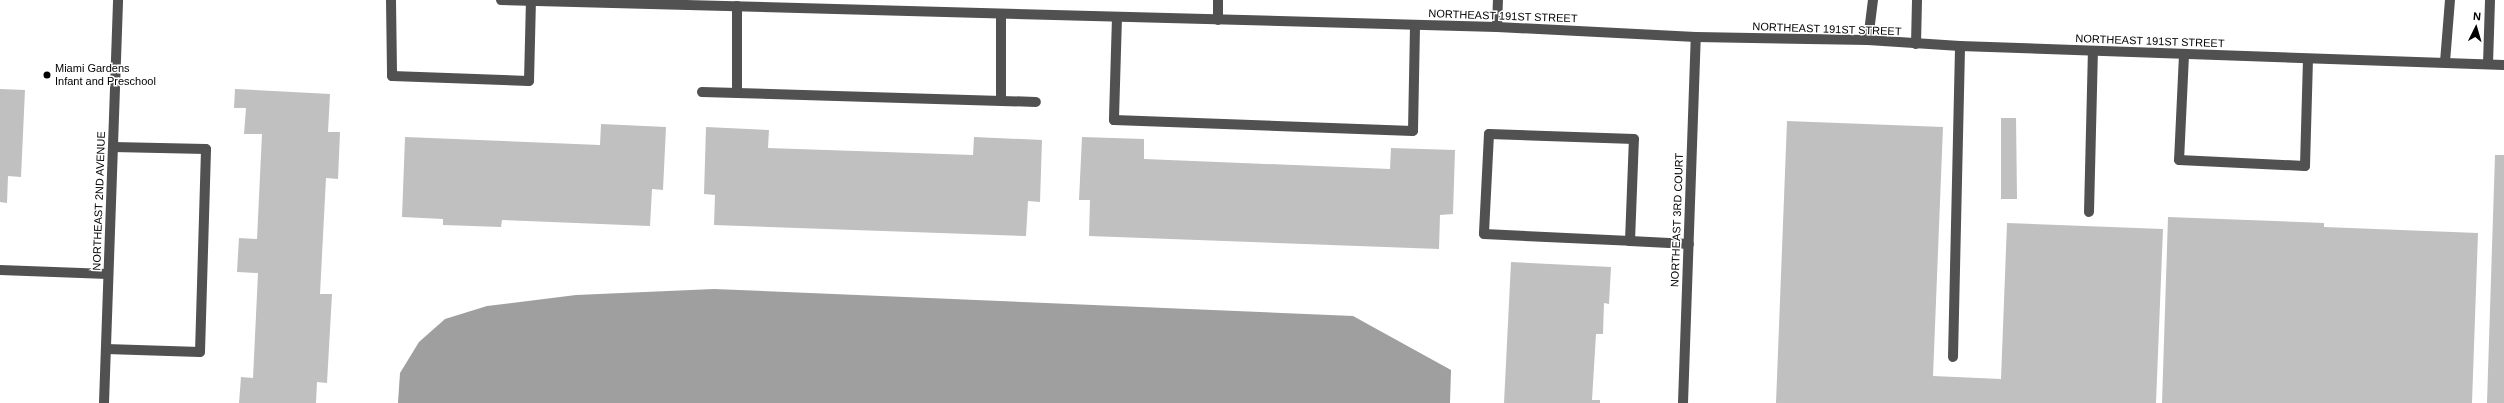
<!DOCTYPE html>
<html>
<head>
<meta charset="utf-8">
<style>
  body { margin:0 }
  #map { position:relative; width:2504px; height:403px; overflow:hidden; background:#fff; font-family:Arial,sans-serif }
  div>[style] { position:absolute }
  .water>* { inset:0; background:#9f9f9f }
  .building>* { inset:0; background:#c0c0c0 }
  .minor>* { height:10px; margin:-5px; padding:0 5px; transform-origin:5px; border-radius:5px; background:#515151 }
  .dots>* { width:11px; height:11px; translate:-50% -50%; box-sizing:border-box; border:2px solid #fff; border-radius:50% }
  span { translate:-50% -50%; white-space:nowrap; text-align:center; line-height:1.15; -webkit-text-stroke:3px #fff; paint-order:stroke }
  .street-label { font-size:11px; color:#000 }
  .poi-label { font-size:11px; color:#000 }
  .left { translate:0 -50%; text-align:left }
  .north { position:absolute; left:2456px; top:8px; width:40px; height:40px; -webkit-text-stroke:3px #fff; paint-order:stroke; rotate:5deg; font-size:11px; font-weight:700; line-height:16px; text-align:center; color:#000 }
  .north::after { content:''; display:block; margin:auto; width:14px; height:18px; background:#000; clip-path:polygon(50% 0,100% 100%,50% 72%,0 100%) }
</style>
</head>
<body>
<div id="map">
  <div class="water">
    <div style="clip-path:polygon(714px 289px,1353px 316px,1451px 370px,1450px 403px,398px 403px,400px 373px,419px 342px,445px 319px,487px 306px,576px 295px)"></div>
  </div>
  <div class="building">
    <div style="clip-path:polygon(0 89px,25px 90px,21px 177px,8px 176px,7px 203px,0 202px)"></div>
    <div style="clip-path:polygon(235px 89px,330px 94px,328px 132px,340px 132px,338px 179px,326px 178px,320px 294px,332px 294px,327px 383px,317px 382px,316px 403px,239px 403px,241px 377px,253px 378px,258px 273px,237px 272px,239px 238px,257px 239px,262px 134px,244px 134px,246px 108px,234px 108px)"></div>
    <div style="clip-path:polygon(2001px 118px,2016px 118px,2017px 199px,2001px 199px)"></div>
    <div style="clip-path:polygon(1787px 121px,1943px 127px,1933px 376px,2001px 379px,2007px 223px,2163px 229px,2156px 403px,1776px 403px)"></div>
    <div style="clip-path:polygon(601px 124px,666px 127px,663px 190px,652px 189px,650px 226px,502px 220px,501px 227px,443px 225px,443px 219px,402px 217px,405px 137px,600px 145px)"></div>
    <div style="clip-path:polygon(706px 127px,769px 130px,768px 148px,973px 155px,974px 137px,1042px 140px,1040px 202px,1028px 201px,1026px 236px,714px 225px,715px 195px,704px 194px)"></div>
    <div style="clip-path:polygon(1082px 137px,1144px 139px,1144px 159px,1390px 169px,1391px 148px,1455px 150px,1453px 214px,1440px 215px,1439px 249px,1089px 236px,1090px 200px,1079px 200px)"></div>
    <div style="clip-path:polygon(2495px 155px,2504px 155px,2504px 403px,2487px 403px)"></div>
    <div style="clip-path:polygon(2168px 217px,2324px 223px,2324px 227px,2478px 233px,2472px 403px,2162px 403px)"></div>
    <div style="clip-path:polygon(1511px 262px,1611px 267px,1609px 304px,1604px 303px,1603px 334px,1596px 334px,1592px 400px,1600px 400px,1600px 403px,1504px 403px)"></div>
  </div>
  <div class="minor">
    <div style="left:391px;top:0;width:76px;rotate:89.2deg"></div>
    <div style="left:392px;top:76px;width:137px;rotate:2.1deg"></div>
    <div style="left:529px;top:81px;width:80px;rotate:-88.6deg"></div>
    <div style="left:501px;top:0;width:996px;rotate:1.55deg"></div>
    <div style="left:1497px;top:27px;width:199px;rotate:2.9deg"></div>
    <div style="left:1696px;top:37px;width:172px;rotate:1deg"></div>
    <div style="left:1868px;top:40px;width:92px;rotate:3.7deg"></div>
    <div style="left:1960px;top:46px;width:544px;rotate:2deg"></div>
    <div style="left:737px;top:6px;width:87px;rotate:90deg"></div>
    <div style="left:1117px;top:17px;width:103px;rotate:91.7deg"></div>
    <div style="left:1114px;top:120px;width:299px;rotate:2.1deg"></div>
    <div style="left:1413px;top:131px;width:106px;rotate:-88.9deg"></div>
    <div style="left:1218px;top:20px;width:20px;rotate:-90deg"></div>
    <div style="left:1497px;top:27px;width:27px;rotate:-88deg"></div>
    <div style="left:1868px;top:40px;width:40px;rotate:-82.9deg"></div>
    <div style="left:1916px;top:44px;width:44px;rotate:-88.7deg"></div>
    <div style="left:2184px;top:55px;width:105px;rotate:92.7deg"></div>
    <div style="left:2179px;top:160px;width:126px;rotate:2.7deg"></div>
    <div style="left:2305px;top:166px;width:107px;rotate:-88.4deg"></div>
    <div style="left:2445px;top:62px;width:62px;rotate:-85.4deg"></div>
    <div style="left:2488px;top:64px;width:64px;rotate:-88.2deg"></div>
    <div style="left:702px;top:92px;width:334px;rotate:1.7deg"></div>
    <div style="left:1001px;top:101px;width:87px;rotate:-90deg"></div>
    <div style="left:2089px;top:212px;width:161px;rotate:-88.6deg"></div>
    <div style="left:1630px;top:241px;width:102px;rotate:-87.8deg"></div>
    <div style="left:1634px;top:139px;width:145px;rotate:-178deg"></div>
    <div style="left:1489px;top:134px;width:100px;rotate:92.9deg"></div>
    <div style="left:1484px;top:234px;width:146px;rotate:2.7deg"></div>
    <div style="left:1630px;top:241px;width:59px;rotate:2.9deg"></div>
    <div style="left:0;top:270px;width:108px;rotate:2.1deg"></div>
    <div style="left:106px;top:349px;width:94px;rotate:1.8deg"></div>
    <div style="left:200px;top:352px;width:203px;rotate:-88.3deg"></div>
    <div style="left:206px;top:149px;width:93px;rotate:-178.8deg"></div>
    <div style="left:1953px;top:357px;width:311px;rotate:-88.7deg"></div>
    <div style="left:104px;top:403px;width:403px;rotate:-88deg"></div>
    <div style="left:1683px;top:403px;width:366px;rotate:-88deg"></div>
  </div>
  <div class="dots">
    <div style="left:47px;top:75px;background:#000"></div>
  </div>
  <div class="street-label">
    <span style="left:1503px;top:16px;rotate:2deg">NORTHEAST 191ST STREET</span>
    <span style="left:1827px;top:29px;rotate:2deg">NORTHEAST 191ST STREET</span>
    <span style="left:2150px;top:41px;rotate:2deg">NORTHEAST 191ST STREET</span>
    <span style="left:99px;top:201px;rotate:-88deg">NORTHEAST 2ND AVENUE</span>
    <span style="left:1677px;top:220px;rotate:-88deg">NORTHEAST 3RD COURT</span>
  </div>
  <div class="poi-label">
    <span class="left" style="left:55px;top:75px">Miami Gardens<br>Infant and Preschool</span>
  </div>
  <div class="north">N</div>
</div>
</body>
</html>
